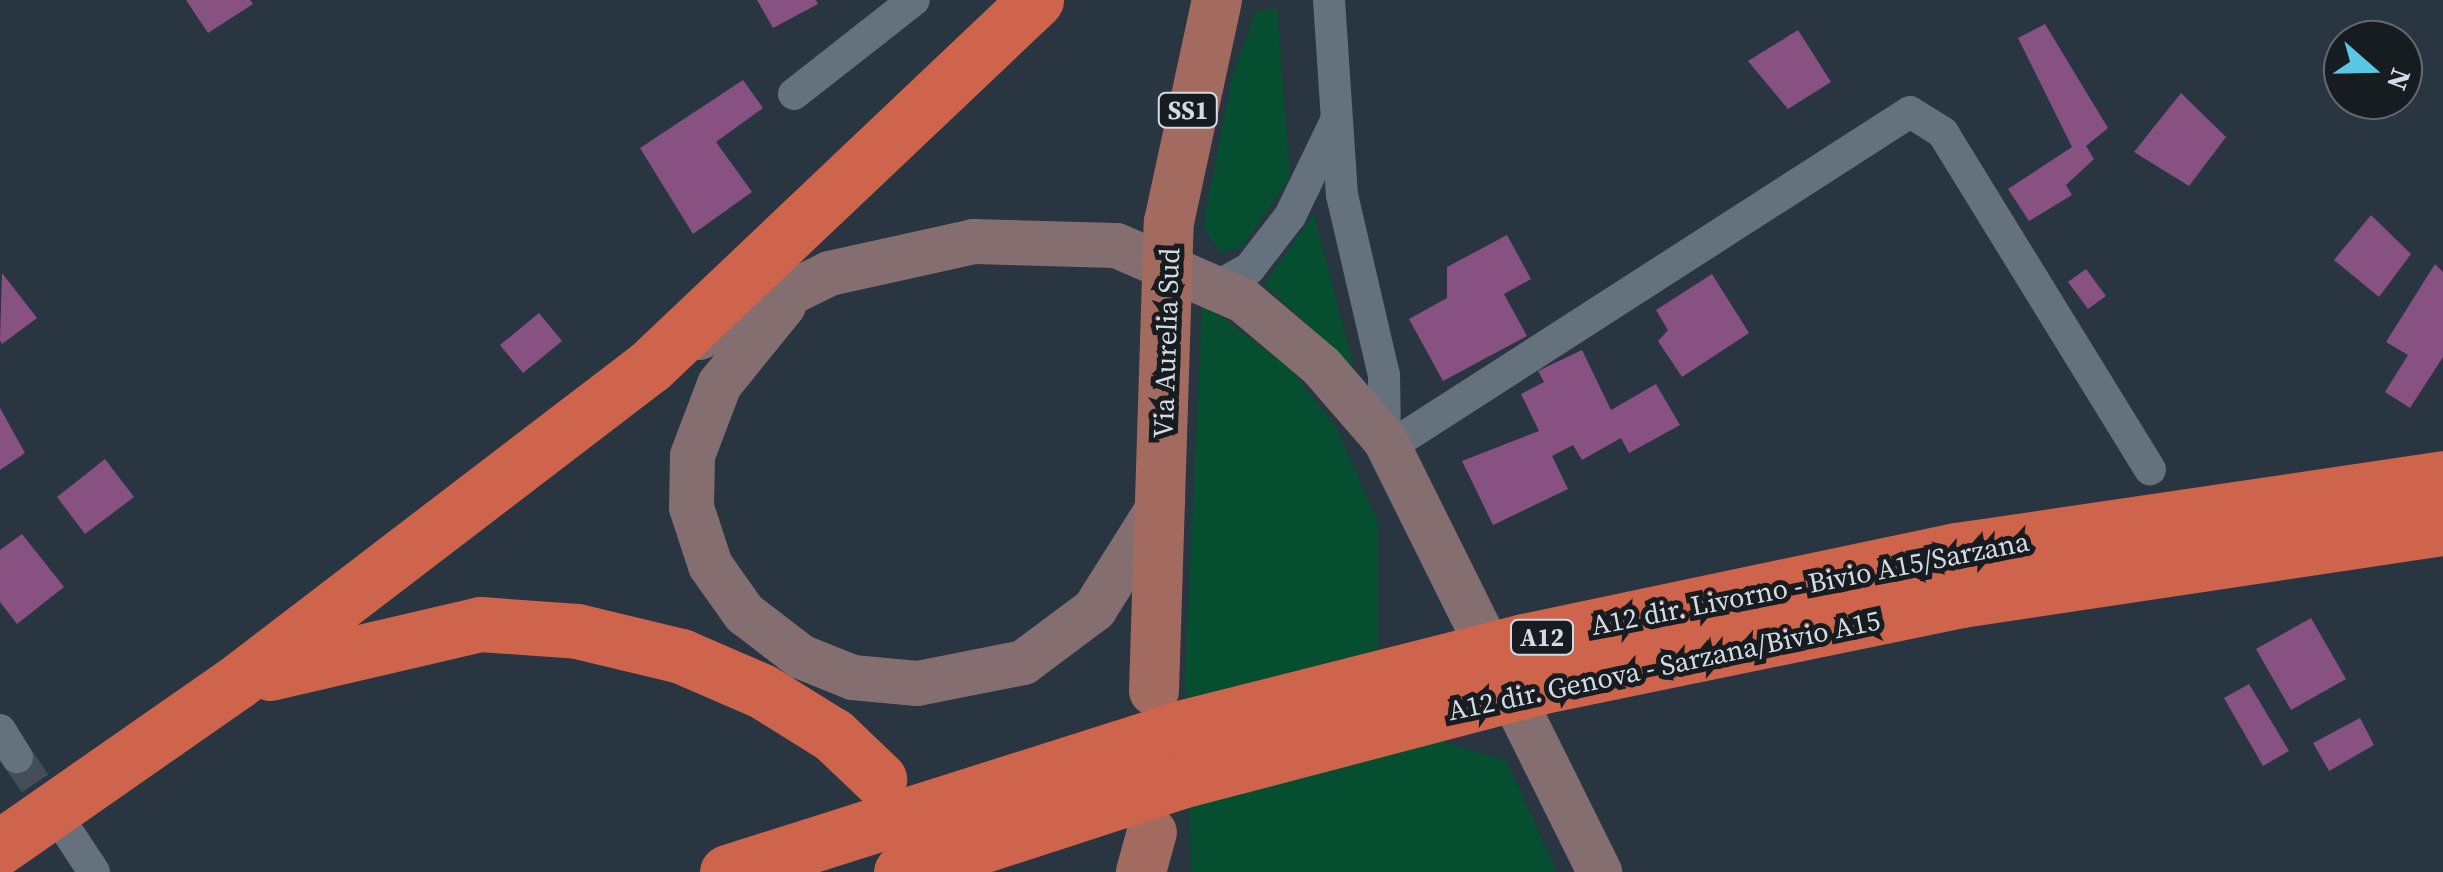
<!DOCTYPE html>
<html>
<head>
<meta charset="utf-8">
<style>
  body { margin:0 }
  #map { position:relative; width:2443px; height:872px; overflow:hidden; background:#293540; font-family:"Source Serif 4",serif }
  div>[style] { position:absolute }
  .green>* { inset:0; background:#064e30 }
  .building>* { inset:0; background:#875282 }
  .street-tunnel>* { height:32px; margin-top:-16px; transform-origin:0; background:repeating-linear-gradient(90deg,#434e58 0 32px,transparent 0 48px) }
  .street>* { height:32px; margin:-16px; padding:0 16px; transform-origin:16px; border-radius:16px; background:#65727e }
  .secondary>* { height:45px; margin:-22.5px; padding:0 22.5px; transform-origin:22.5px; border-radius:22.5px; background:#846e6f }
  .primary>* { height:50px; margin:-25px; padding:0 25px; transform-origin:25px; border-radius:25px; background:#a36a5f }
  .highway>* { height:55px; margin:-27.5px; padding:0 27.5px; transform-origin:27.5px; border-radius:27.5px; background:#cd644b }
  span { translate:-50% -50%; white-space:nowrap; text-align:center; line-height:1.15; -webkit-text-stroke:10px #171c21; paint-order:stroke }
  .shield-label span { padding:2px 8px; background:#171c21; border:2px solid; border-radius:8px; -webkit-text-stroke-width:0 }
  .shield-label { font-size:25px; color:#d4dbe2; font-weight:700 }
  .street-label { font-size:28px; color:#d4dbe2 }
  .north { position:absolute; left:2323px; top:20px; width:100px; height:100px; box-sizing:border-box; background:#171c21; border:2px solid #63686e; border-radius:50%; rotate:110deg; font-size:28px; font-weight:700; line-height:40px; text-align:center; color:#d4dbe2 }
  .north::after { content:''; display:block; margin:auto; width:35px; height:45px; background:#59c8e4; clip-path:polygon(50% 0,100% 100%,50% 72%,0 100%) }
</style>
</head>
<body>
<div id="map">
  <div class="green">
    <div style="clip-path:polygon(1277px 8px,1290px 177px,1241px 248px,1220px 253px,1203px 226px,1232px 77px,1256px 11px)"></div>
    <div style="clip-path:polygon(1314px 214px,1354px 368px,1264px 284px)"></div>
    <div style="clip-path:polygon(1202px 303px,1289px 367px,1336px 427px,1378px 523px,1378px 661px,1430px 738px,1506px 760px,1557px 872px,1191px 872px,1185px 678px)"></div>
  </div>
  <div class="building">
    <div style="clip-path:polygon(186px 0,250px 0,253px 4px,208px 33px)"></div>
    <div style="clip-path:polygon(757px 0,816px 0,818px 4px,773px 28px)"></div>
    <div style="clip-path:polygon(2045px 24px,2108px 128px,2086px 146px,2094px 159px,2066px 185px,2072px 195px,2029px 221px,2008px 189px,2072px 147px,2018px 38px)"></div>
    <div style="clip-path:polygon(1798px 30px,1831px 82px,1788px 109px,1748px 61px)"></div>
    <div style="clip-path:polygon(743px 80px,763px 108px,716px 142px,752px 192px,693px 234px,640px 148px)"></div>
    <div style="clip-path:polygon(2181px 93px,2226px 137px,2189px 186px,2134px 152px)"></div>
    <div style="clip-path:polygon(2371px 215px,2411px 254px,2379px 297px,2334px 260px)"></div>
    <div style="clip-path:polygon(1507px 235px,1531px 279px,1504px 294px,1527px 336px,1443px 381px,1409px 319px,1447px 298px,1447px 267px)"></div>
    <div style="clip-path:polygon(2435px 264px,2443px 272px,2443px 357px,2410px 408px,2385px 392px,2408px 355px,2386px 342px)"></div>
    <div style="clip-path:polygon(2086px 269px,2106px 296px,2088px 309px,2068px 282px)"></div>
    <div style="clip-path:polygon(2px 273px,37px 318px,2px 344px,0 340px)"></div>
    <div style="clip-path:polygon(1712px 274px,1749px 333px,1682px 377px,1658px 341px,1668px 330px,1656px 310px)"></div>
    <div style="clip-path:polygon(539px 313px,562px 341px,523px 373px,500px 345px)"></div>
    <div style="clip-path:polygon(1582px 350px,1611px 410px,1656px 384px,1680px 425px,1629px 453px,1621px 438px,1582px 460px,1573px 445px,1552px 456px,1568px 489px,1493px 525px,1462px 461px,1539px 431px,1521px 394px,1544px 382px,1538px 371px)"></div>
    <div style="clip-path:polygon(0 408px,25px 453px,0 470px)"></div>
    <div style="clip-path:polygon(105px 459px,134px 497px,85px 534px,57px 497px)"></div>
    <div style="clip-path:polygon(22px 534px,64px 587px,17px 624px,0 602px,0 550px)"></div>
    <div style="clip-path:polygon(2311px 618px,2346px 679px,2291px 710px,2256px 649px)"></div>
    <div style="clip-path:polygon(2249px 684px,2289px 751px,2263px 766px,2224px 698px)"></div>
    <div style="clip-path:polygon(2360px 718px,2374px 745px,2329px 771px,2313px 743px)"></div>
  </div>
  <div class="street-tunnel">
    <div style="left:17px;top:757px;width:80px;rotate:55.7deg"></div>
  </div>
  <div class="street">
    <div style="left:1329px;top:0;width:195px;rotate:86.2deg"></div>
    <div style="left:1342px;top:195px;width:185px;rotate:76.9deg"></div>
    <div style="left:1384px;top:375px;width:65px;rotate:89.1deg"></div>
    <div style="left:794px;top:94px;width:152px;rotate:-38.1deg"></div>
    <div style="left:1216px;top:287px;width:38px;rotate:-29deg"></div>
    <div style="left:1249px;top:269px;width:67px;rotate:-52.3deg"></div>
    <div style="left:1290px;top:216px;width:103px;rotate:-64.2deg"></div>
    <div style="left:1389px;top:447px;width:619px;rotate:-32.74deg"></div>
    <div style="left:1910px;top:112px;width:39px;rotate:32deg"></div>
    <div style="left:1943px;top:133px;width:395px;rotate:58.4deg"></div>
    <div style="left:0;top:730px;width:32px;rotate:58deg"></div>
    <div style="left:67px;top:831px;width:49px;rotate:56.6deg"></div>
  </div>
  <div class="secondary">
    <div style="left:783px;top:305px;width:102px;rotate:129deg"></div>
    <div style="left:719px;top:384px;width:76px;rotate:110.8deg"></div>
    <div style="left:692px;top:455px;width:52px;rotate:91.1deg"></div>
    <div style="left:691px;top:507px;width:61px;rotate:71.9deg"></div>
    <div style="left:710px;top:565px;width:59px;rotate:54.7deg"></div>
    <div style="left:744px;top:613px;width:71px;rotate:37.5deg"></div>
    <div style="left:800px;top:656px;width:56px;rotate:22deg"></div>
    <div style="left:852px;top:677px;width:65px;rotate:5.3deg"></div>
    <div style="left:917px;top:683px;width:108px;rotate:-11.2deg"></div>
    <div style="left:1023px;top:662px;width:89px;rotate:-36.7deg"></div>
    <div style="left:1094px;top:609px;width:128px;rotate:-57.8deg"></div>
    <div style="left:699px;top:337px;width:145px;rotate:-26.2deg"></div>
    <div style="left:829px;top:273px;width:148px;rotate:-12.5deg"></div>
    <div style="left:973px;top:241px;width:143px;rotate:1.6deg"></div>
    <div style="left:1116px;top:245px;width:138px;rotate:23.4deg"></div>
    <div style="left:1243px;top:300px;width:102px;rotate:40.2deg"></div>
    <div style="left:1321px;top:366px;width:98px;rotate:49.1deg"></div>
    <div style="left:1385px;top:440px;width:482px;rotate:63.6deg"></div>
  </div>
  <div class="primary">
    <div style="left:1154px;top:691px;width:469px;rotate:-88.2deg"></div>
    <div style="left:1169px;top:222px;width:227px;rotate:-77.8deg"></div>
    <div style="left:1141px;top:872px;width:41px;rotate:-74.6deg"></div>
  </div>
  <div class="highway">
    <div style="left:270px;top:673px;width:216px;rotate:-13.1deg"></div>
    <div style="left:480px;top:624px;width:97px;rotate:4.1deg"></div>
    <div style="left:577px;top:631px;width:107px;rotate:13.5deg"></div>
    <div style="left:681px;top:656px;width:88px;rotate:23.4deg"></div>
    <div style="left:762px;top:691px;width:84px;rotate:31.8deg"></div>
    <div style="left:833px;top:735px;width:64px;rotate:43.7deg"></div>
    <div style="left:0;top:847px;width:285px;rotate:-34.9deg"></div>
    <div style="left:234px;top:684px;width:524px;rotate:-37.4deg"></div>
    <div style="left:650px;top:366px;width:532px;rotate:-43.48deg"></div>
    <div style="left:727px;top:872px;width:475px;rotate:-17.6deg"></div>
    <div style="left:1180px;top:728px;width:355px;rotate:-14.2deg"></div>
    <div style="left:1524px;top:641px;width:442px;rotate:-11.9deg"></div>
    <div style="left:1957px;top:550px;width:491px;rotate:-8.4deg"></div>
    <div style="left:901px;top:872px;width:294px;rotate:-18deg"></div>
    <div style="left:1181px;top:781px;width:374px;rotate:-14.7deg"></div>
    <div style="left:1543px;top:686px;width:427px;rotate:-11.6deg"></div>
    <div style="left:1961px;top:600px;width:487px;rotate:-8.5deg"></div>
  </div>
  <div class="shield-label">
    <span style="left:1188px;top:110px">SS1</span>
    <span style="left:1542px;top:637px">A12</span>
  </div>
  <div class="street-label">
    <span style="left:1166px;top:343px;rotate:-88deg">Via Aurelia Sud</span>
    <span style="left:1810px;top:583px;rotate:-11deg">A12 dir. Livorno - Bivio A15/Sarzana</span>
    <span style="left:1664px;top:665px;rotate:-12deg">A12 dir. Genova - Sarzana/Bivio A15</span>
  </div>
  <div class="north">N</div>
</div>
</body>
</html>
